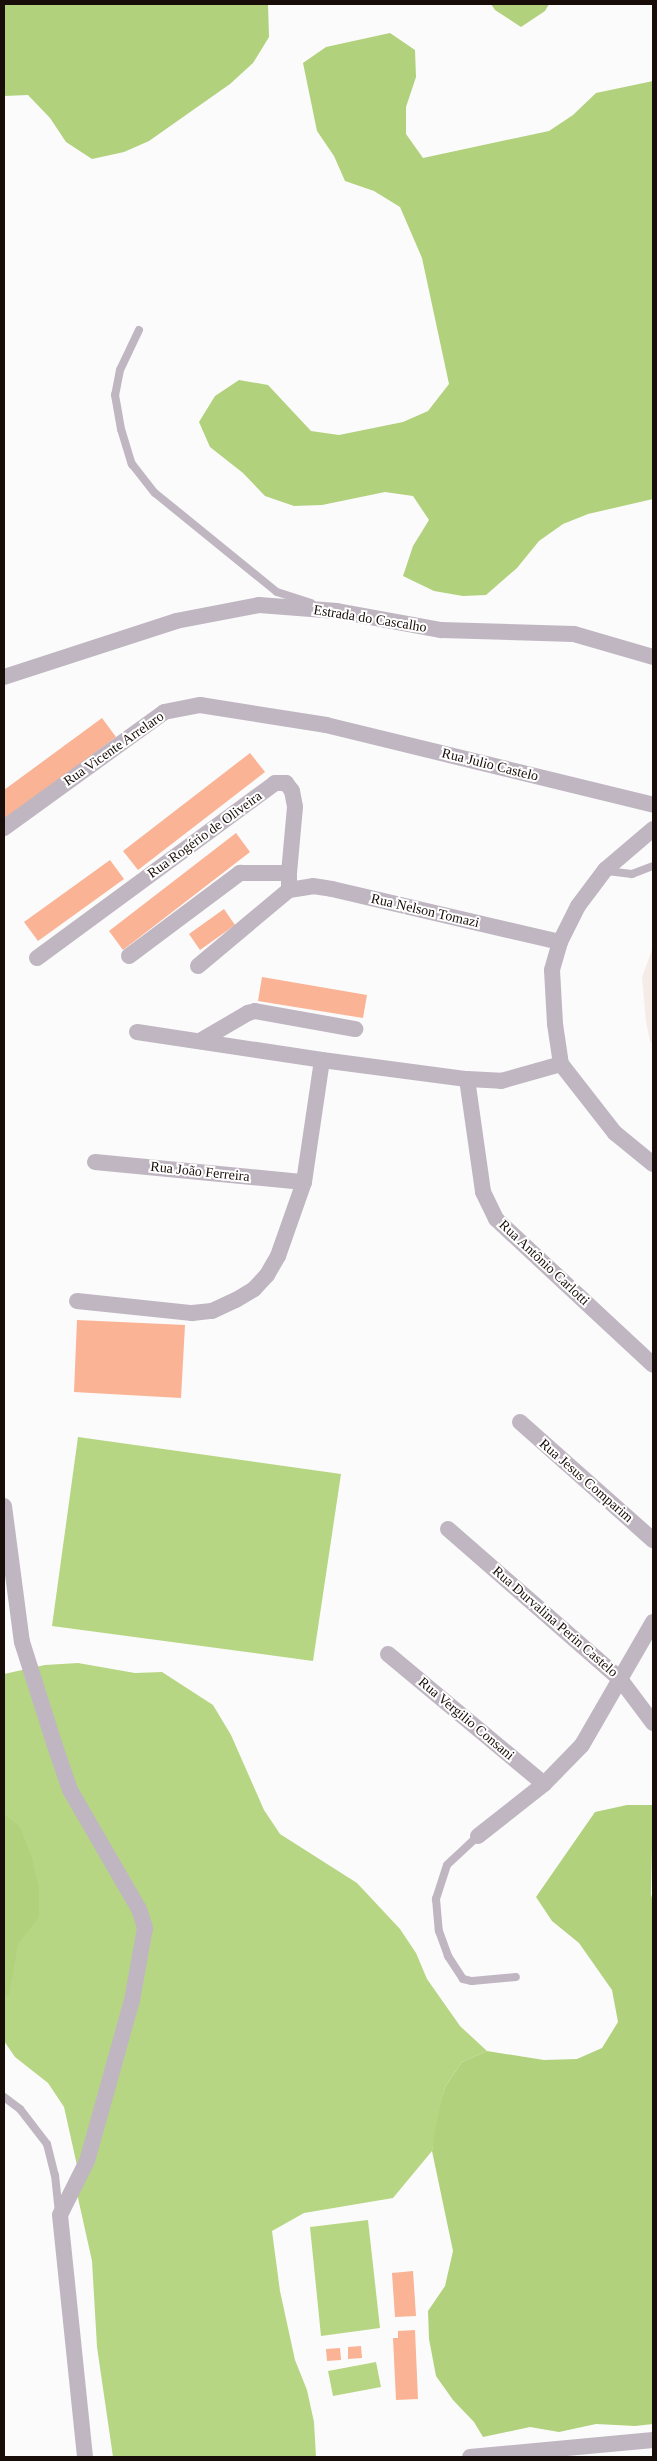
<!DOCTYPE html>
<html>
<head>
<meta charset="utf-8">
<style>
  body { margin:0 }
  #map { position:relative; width:657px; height:2461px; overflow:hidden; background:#fbfbfb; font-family:Georgia,serif }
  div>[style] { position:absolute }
  .built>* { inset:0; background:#f5ece8 }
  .green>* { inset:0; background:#b7d683 }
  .forest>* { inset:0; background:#b1d17c }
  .building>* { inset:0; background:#fab394 }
  .service>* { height:8px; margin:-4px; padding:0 4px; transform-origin:4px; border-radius:4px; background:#bfb6c2 }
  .minor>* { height:16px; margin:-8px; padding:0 8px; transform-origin:8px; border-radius:8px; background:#bfb6c2 }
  span { translate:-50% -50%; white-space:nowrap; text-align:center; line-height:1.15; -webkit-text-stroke:4px #fff; paint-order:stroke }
  .street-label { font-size:14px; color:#180d08 }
  .frame { position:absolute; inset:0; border:5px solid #180d08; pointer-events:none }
</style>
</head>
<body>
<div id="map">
  <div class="built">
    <div style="clip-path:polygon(653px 947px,653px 1045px,650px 1041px,646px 1022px,642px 977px)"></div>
  </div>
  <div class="green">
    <div style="clip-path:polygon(78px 1437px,341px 1474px,313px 1661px,52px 1626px)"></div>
    <div style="clip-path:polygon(78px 1663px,135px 1673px,162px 1672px,213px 1705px,231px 1735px,264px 1810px,280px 1834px,357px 1883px,400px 1929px,416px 1953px,427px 1979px,460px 2026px,487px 2051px,462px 2062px,445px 2087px,432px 2151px,393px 2198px,304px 2213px,272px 2231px,280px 2291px,295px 2360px,307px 2390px,314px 2422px,316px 2457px,113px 2457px,97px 2347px,92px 2261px,78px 2198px,78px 2170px,64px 2107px,48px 2083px,15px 2057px,4px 2041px,4px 1674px,45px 1665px)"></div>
    <div style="clip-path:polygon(368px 2220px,380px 2328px,321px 2336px,310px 2227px)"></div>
    <div style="clip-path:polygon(376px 2362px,381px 2387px,333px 2396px,328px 2371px)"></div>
  </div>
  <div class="forest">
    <div style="clip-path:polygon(4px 4px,268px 4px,269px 37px,253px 63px,230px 84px,149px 141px,124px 152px,92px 159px,66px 142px,50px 118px,28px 95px,4px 96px)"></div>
    <div style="clip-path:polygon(491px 4px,549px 4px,545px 11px,521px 27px,495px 10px)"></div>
    <div style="clip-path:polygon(390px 33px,415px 50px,416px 77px,406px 107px,406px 134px,423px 158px,549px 131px,573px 115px,596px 93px,653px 81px,653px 499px,588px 514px,563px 524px,539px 541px,517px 568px,486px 595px,463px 596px,434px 591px,403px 576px,413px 546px,429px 520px,413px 496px,385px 492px,322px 505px,294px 506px,265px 496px,243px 473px,210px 447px,199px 422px,215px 396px,239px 380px,268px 385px,311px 431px,339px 435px,403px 422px,428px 411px,449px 384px,422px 258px,400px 207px,374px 191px,345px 181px,334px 156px,317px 131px,303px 63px,326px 47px)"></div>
    <div style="clip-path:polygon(627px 1805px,653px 1805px,651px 1894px,653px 1903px,653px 2424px,635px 2426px,596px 2424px,559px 2432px,530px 2427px,483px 2437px,474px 2422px,453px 2400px,436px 2376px,429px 2339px,428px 2311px,445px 2286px,453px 2251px,432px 2151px,437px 2120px,445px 2087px,462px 2062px,487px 2051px,544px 2060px,577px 2059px,602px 2048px,618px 2022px,612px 1990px,579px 1943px,552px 1921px,536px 1897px,595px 1812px)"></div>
    <div style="clip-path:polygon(4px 1814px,20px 1827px,32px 1858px,39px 1889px,39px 1917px,18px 1944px,9px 1995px,4px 1996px)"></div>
  </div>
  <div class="building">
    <div style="clip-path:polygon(102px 718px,116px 737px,4px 820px,4px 790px)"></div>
    <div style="clip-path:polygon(250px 753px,265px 772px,138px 870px,123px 851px)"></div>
    <div style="clip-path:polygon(236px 833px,250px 852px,123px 950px,109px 931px)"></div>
    <div style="clip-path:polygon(110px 860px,124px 879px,38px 941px,24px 922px)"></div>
    <div style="clip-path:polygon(224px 909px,235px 925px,200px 950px,189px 934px)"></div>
    <div style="clip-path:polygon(262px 977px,367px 995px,363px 1018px,258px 1001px)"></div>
    <div style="clip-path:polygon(77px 1320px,185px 1325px,181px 1398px,74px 1392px)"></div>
    <div style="clip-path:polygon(413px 2271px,416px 2316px,395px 2317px,392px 2273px)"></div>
    <div style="clip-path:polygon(415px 2330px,418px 2399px,396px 2400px,393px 2338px,398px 2338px,398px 2331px)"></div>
    <div style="clip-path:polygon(361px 2346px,362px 2358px,348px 2359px,348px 2347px)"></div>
    <div style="clip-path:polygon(340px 2348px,341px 2360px,327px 2361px,326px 2349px)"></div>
  </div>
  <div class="service">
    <div style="left:139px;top:330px;width:44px;rotate:115.4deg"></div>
    <div style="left:120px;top:370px;width:25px;rotate:101deg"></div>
    <div style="left:115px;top:395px;width:35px;rotate:80deg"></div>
    <div style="left:121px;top:429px;width:37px;rotate:73deg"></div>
    <div style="left:132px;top:464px;width:37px;rotate:52deg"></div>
    <div style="left:155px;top:493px;width:157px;rotate:39.1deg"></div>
    <div style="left:277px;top:592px;width:36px;rotate:18deg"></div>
    <div style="left:607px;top:871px;width:25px;rotate:7deg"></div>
    <div style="left:632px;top:874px;width:22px;rotate:-21deg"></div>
    <div style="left:478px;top:1836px;width:42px;rotate:136.9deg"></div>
    <div style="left:447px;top:1865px;width:36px;rotate:108deg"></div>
    <div style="left:436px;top:1899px;width:32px;rotate:85deg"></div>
    <div style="left:439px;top:1931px;width:27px;rotate:70deg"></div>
    <div style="left:448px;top:1956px;width:27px;rotate:57deg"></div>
    <div style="left:463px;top:1979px;width:9px;rotate:13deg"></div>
    <div style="left:472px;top:1981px;width:44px;rotate:-5.2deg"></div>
    <div style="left:4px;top:2097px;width:20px;rotate:37deg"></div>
    <div style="left:20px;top:2109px;width:44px;rotate:52.4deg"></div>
    <div style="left:47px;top:2144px;width:32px;rotate:76deg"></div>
    <div style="left:55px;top:2175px;width:36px;rotate:84deg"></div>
  </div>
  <div class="minor">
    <div style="left:4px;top:677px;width:181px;rotate:-18deg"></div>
    <div style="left:176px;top:621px;width:85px;rotate:-10.9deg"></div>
    <div style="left:259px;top:605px;width:78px;rotate:4.4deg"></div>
    <div style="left:337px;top:611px;width:106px;rotate:10.4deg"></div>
    <div style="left:441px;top:630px;width:133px;rotate:1.7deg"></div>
    <div style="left:574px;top:634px;width:82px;rotate:16.2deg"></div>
    <div style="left:4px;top:828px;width:198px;rotate:-35.9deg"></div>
    <div style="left:164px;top:712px;width:37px;rotate:-11deg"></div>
    <div style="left:200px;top:705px;width:128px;rotate:9deg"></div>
    <div style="left:326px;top:725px;width:337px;rotate:13.7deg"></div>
    <div style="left:653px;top:829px;width:63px;rotate:139.5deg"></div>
    <div style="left:605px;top:870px;width:45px;rotate:126.9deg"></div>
    <div style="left:578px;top:906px;width:40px;rotate:116.6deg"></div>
    <div style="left:560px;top:942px;width:29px;rotate:106deg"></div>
    <div style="left:552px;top:970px;width:54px;rotate:86.8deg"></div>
    <div style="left:555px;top:1024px;width:40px;rotate:81.5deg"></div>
    <div style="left:561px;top:1064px;width:88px;rotate:52deg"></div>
    <div style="left:615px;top:1133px;width:49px;rotate:39.2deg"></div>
    <div style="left:289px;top:890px;width:24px;rotate:-9deg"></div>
    <div style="left:313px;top:886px;width:19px;rotate:9deg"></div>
    <div style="left:332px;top:889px;width:234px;rotate:13.1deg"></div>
    <div style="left:129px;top:956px;width:139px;rotate:-36.8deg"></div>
    <div style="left:240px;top:873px;width:49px"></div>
    <div style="left:37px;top:958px;width:295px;rotate:-36.3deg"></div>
    <div style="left:275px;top:783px;width:11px"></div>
    <div style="left:286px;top:783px;width:10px;rotate:53deg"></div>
    <div style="left:292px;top:791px;width:16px;rotate:79deg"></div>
    <div style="left:295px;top:807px;width:66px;rotate:95.2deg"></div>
    <div style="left:289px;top:873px;width:17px;rotate:90deg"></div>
    <div style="left:198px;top:966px;width:119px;rotate:-39.9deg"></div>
    <div style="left:137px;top:1032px;width:187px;rotate:8.6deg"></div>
    <div style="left:200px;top:1041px;width:56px;rotate:-30.3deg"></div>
    <div style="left:248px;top:1013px;width:7px;rotate:-16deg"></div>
    <div style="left:255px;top:1011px;width:102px;rotate:10.2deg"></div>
    <div style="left:467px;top:1079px;width:114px;rotate:81.9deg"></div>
    <div style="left:483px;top:1192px;width:30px;rotate:64deg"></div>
    <div style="left:496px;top:1219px;width:214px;rotate:42.9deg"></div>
    <div style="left:95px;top:1162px;width:210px;rotate:5.5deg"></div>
    <div style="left:77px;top:1301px;width:116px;rotate:6deg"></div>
    <div style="left:192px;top:1313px;width:20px;rotate:-6deg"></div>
    <div style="left:212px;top:1311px;width:26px;rotate:-25deg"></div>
    <div style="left:236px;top:1300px;width:21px;rotate:-31deg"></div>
    <div style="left:254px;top:1289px;width:19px;rotate:-47deg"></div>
    <div style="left:267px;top:1275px;width:22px;rotate:-60deg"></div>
    <div style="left:278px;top:1256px;width:78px;rotate:-70.6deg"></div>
    <div style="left:304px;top:1182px;width:123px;rotate:-81.6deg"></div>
    <div style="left:322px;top:1060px;width:146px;rotate:7.5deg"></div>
    <div style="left:467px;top:1079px;width:34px;rotate:3deg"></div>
    <div style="left:501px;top:1081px;width:62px;rotate:-15.8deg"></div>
    <div style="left:520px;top:1422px;width:178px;rotate:41.6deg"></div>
    <div style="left:4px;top:1506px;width:137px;rotate:82.5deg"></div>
    <div style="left:22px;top:1642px;width:109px;rotate:72.4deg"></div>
    <div style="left:55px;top:1746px;width:46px;rotate:71.2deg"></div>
    <div style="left:70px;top:1790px;width:138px;rotate:59.9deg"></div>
    <div style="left:139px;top:1909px;width:20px;rotate:72deg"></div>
    <div style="left:145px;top:1928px;width:73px;rotate:100.2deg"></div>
    <div style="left:132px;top:2000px;width:167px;rotate:105.6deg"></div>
    <div style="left:87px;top:2161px;width:60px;rotate:116.6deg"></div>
    <div style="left:60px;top:2215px;width:243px;rotate:84.1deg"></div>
    <div style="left:448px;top:1529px;width:228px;rotate:41.1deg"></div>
    <div style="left:620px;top:1679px;width:55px;rotate:53.1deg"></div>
    <div style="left:388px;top:1654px;width:203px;rotate:39.8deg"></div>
    <div style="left:478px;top:1836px;width:84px;rotate:-38.2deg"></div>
    <div style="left:544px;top:1784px;width:54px;rotate:-45.7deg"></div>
    <div style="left:582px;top:1745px;width:142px;rotate:-60deg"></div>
    <div style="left:470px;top:2457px;width:184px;rotate:-5.3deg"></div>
  </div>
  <div class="street-label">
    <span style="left:370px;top:619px;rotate:9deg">Estrada do Cascalho</span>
    <span style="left:114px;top:749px;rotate:-35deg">Rua Vicente Arrelaro</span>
    <span style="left:490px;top:765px;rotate:14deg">Rua Julio Castelo</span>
    <span style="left:205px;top:835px;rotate:-36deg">Rua Rogério de Oliveira</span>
    <span style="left:425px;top:911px;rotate:13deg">Rua Nelson Tomazi</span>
    <span style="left:200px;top:1172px;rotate:6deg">Rua João Ferreira</span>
    <span style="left:544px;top:1263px;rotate:43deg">Rua Antônio Carlotti</span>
    <span style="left:586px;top:1481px;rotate:41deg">Rua Jesus Comparim</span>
    <span style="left:555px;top:1622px;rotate:41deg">Rua Durvalina Perin Castelo</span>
    <span style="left:466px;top:1719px;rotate:40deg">Rua Vergilio Consani</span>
  </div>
  <div class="frame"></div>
</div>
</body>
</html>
